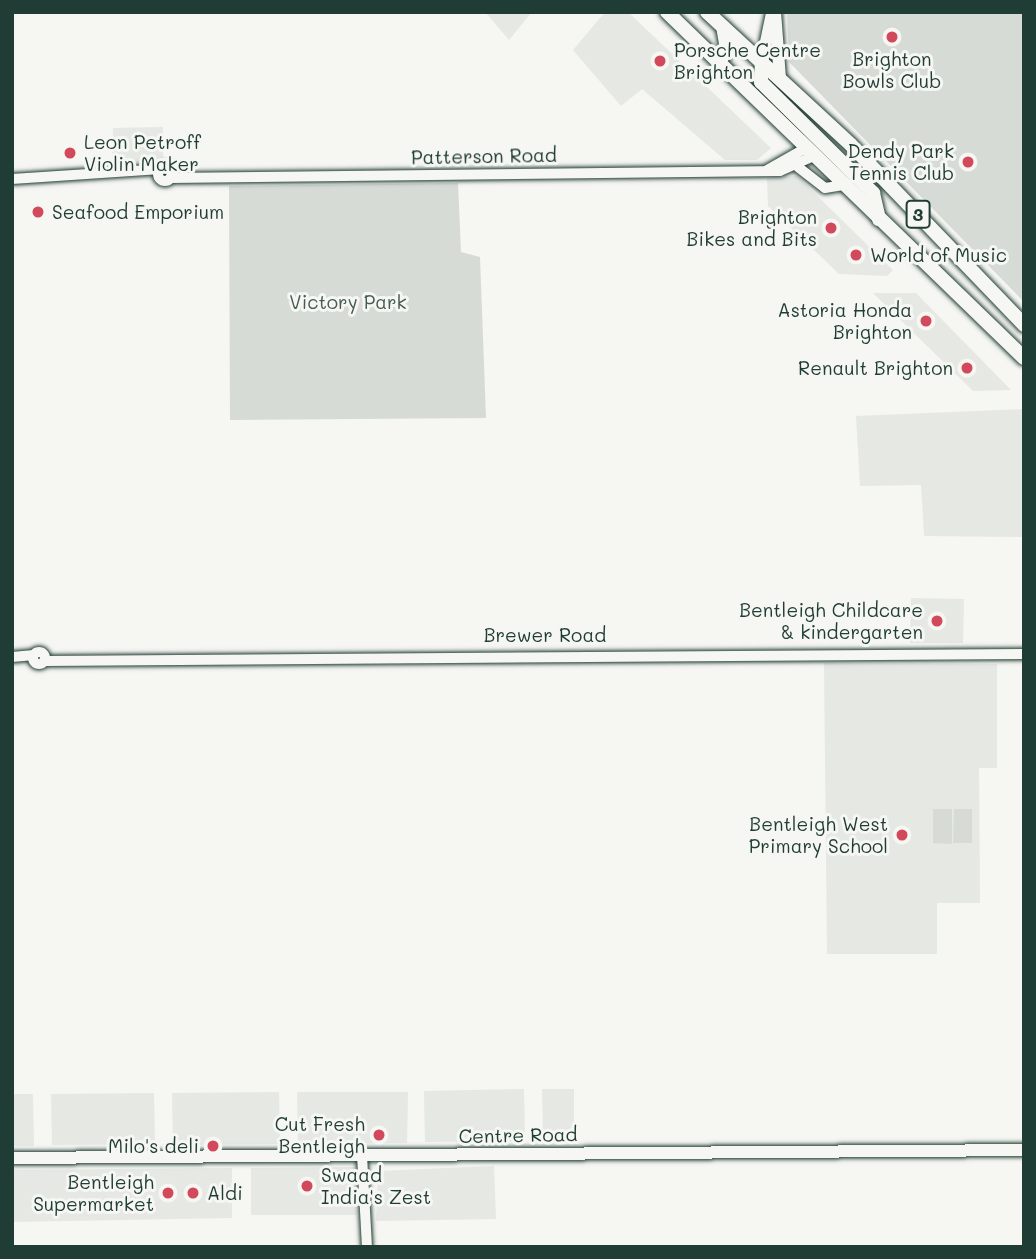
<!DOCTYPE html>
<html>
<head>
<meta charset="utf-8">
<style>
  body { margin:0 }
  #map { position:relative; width:1036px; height:1259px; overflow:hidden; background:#f6f6f2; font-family:Mali,sans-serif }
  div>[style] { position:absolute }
  .built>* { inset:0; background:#e6e8e4 }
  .green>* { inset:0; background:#d6dbd6 }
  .roads { filter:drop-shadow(0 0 2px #1f3d34) drop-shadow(0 0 2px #1f3d34) }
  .tertiary>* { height:10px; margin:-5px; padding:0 5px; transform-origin:5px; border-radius:5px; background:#f6f6f2 }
  .tertiary>.ring { margin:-5px; padding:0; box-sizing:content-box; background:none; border:10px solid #f6f6f2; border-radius:50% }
  .secondary>* { height:12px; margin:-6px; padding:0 6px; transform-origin:6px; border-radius:6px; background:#f6f6f2 }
  .trunk>* { height:14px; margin:-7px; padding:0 7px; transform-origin:7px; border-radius:7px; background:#f6f6f2 }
  .dots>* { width:19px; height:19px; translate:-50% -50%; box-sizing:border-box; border:4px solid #f6f6f2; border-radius:50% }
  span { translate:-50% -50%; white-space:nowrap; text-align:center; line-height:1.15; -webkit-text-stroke:6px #f6f6f2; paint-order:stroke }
  .shield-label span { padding:2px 5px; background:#f6f6f2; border:2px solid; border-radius:5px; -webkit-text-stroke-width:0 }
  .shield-label { font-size:18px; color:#1f3d34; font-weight:700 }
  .poi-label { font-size:19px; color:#1f3d34 }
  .left { translate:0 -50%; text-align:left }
  .right { translate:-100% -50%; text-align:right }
  .street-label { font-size:19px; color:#1f3d34 }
  .park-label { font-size:19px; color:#445d54 }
  .frame { position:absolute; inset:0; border:14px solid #1f3d34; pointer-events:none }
</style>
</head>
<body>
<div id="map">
  <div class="built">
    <div style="clip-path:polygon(485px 12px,532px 12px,509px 40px)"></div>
    <div style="clip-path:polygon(605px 12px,628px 12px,771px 148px,757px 160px,725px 160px,642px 89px,621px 106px,573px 50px)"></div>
    <div style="clip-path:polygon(163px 127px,163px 162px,112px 163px,113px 128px)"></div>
    <div style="clip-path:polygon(797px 176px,893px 270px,887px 276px,839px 274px,768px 206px,767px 178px)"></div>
    <div style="clip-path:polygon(873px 293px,916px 293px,1011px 390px,973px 391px)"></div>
    <div style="clip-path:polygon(1024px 409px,1024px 537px,924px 536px,921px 485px,860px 486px,856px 416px)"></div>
    <div style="clip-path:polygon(911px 598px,964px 599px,963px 643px,910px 643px)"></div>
    <div style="clip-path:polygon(824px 663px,997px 664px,997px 768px,979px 768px,980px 903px,937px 903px,937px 954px,827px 954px)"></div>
    <div style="clip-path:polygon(524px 1089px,525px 1141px,425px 1142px,424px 1091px)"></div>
    <div style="clip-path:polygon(542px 1089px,574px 1089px,574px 1141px,543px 1139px)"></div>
    <div style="clip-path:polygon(279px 1092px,280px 1144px,173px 1145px,172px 1093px)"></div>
    <div style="clip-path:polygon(297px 1092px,408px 1092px,407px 1143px,298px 1144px)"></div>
    <div style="clip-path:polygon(154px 1093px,155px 1144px,52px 1145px,51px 1094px)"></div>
    <div style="clip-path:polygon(12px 1094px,33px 1094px,34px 1146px,12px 1146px)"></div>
    <div style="clip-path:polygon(494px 1166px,496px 1219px,376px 1221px,378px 1171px)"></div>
    <div style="clip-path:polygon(354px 1167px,357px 1215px,251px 1215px,251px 1168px)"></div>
    <div style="clip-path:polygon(232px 1168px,232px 1218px,12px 1222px,12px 1170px)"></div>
  </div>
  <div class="green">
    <div style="clip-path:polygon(787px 12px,1024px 12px,1024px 302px,789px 62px)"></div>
    <div style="clip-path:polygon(458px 183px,461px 252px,480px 257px,486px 418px,230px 420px,229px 186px)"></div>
    <div style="clip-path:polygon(933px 809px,952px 809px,952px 844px,933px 843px)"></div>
    <div style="clip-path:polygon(954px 809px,972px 809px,972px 843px,953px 843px)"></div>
  </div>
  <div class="roads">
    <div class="tertiary">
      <div class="ring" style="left:158px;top:167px;width:4px;height:4px"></div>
      <div style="left:798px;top:167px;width:34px;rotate:38deg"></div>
      <div style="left:825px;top:188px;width:20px;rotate:-9deg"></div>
      <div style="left:767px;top:170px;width:45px;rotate:-29.4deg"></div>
      <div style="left:170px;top:178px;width:610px;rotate:-0.66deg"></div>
      <div style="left:780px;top:171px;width:37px;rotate:-24deg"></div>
      <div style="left:12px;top:179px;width:149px;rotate:-3.8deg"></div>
      <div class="ring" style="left:33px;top:652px;width:2px;height:2px"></div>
      <div style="left:12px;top:657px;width:22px;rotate:-5deg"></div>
      <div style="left:44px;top:661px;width:980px;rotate:-0.41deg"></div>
      <div style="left:362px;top:1155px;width:92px;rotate:86.9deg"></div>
    </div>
    <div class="secondary">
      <div style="left:775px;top:12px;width:66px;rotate:85.7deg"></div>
      <div style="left:762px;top:61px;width:49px;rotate:-78.2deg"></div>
      <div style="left:12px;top:1158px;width:1012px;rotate:-0.45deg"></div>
    </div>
    <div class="trunk">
      <div style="left:667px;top:12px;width:497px;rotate:44.1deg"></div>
      <div style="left:707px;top:12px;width:196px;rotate:42.7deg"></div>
      <div style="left:851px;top:145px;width:250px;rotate:46.1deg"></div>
      <div style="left:762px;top:61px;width:21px;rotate:93deg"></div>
      <div style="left:761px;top:82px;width:158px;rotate:44.7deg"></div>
      <div style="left:873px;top:193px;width:27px;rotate:77deg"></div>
      <div style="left:719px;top:62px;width:15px;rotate:-58deg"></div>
      <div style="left:727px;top:49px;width:22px;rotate:-100deg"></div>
    </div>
  </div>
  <div class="dots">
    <div style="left:892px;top:37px;background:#d1495b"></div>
    <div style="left:660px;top:61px;background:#d1495b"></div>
    <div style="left:70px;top:153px;background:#d1495b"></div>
    <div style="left:968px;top:162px;background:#d1495b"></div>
    <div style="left:38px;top:212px;background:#d1495b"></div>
    <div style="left:831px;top:228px;background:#d1495b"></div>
    <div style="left:856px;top:255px;background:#d1495b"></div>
    <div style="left:926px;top:321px;background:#d1495b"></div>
    <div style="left:967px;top:368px;background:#d1495b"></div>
    <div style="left:937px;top:621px;background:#d1495b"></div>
    <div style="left:902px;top:835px;background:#d1495b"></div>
    <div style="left:379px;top:1135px;background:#d1495b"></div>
    <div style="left:213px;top:1146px;background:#d1495b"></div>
    <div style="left:307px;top:1186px;background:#d1495b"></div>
    <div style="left:168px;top:1193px;background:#d1495b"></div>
    <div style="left:193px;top:1193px;background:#d1495b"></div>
  </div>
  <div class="shield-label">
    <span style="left:918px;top:214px">3</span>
  </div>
  <div class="poi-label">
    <span class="left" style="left:674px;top:61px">Porsche Centre<br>Brighton</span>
    <span style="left:892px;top:70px">Brighton<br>Bowls Club</span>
    <span class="left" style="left:84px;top:153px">Leon Petroff<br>Violin Maker</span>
    <span class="right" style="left:954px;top:162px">Dendy Park<br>Tennis Club</span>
    <span class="left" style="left:52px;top:212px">Seafood Emporium</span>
    <span class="right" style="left:817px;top:228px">Brighton<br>Bikes and Bits</span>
    <span class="left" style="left:870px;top:255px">World of Music</span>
    <span class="right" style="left:912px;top:321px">Astoria Honda<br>Brighton</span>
    <span class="right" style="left:953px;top:368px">Renault Brighton</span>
    <span class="right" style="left:923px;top:621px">Bentleigh Childcare<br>&amp; kindergarten</span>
    <span class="right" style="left:888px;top:835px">Bentleigh West<br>Primary School</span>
    <span class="right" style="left:365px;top:1135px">Cut Fresh<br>Bentleigh</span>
    <span class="right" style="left:199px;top:1146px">Milo's deli</span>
    <span class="left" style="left:321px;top:1186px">Swaad<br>India's Zest</span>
    <span class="right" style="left:154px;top:1193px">Bentleigh<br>Supermarket</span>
    <span class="left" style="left:207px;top:1193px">Aldi</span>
  </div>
  <div class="street-label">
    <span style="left:484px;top:156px;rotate:-1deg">Patterson Road</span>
    <span style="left:545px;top:635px">Brewer Road</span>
    <span style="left:518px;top:1135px;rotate:-1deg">Centre Road</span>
  </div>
  <div class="park-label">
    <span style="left:348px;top:302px">Victory Park</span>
  </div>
  <div class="frame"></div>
</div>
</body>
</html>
